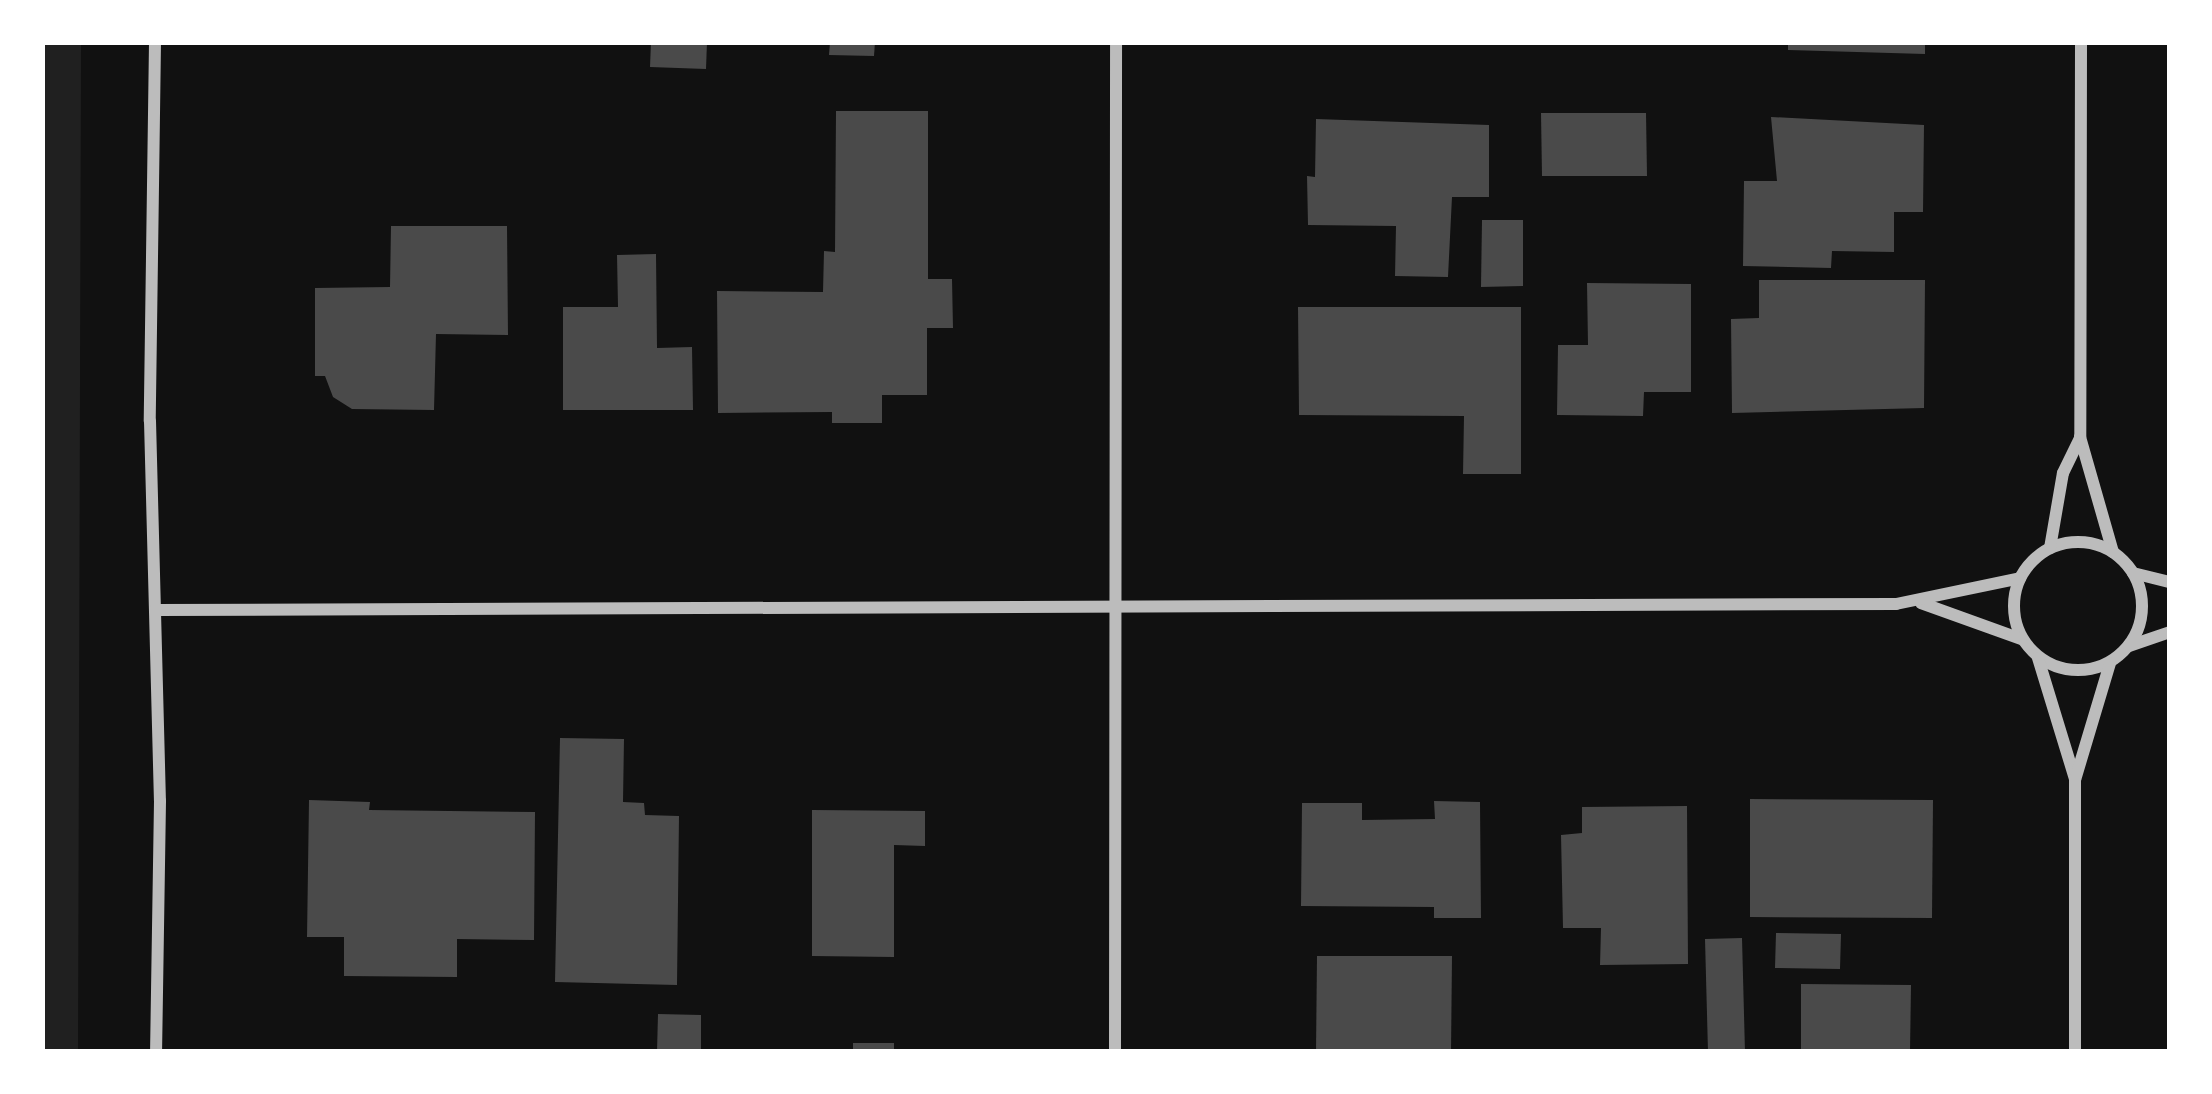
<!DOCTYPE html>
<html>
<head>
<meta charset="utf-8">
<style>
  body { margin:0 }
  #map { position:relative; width:2212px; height:1094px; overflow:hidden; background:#111; font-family:"PT Sans",sans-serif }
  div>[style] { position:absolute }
  .green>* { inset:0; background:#202020 }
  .building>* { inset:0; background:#4a4a4a }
  .minor>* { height:12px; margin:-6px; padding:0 6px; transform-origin:6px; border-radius:6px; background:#bcbcbc }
  .minor>.ring { margin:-6px; padding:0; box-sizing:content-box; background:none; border:12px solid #bcbcbc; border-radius:50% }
  span { translate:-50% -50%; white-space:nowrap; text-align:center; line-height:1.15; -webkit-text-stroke:9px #fff; paint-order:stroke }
  .frame { position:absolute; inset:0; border:45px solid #fff; pointer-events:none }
</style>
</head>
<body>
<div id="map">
  <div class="green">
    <div style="clip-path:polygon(42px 42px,81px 42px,78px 1052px,42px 1052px)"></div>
  </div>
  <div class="building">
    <div style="clip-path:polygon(651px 42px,707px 42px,706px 69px,650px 67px)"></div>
    <div style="clip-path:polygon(830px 42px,875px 42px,874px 56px,829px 55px)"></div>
    <div style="clip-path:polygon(1788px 42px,1925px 42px,1925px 54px,1788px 50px)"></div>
    <div style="clip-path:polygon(836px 111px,928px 111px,928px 279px,952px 279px,953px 328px,927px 328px,927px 395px,882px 395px,882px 423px,832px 423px,832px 412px,718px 413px,717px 291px,823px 292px,824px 251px,835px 252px)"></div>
    <div style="clip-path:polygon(1541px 113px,1646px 113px,1647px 176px,1542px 176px)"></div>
    <div style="clip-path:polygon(1771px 117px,1924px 125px,1923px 212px,1894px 212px,1894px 252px,1832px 251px,1831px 268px,1743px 266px,1744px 181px,1777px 181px)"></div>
    <div style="clip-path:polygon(1316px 119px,1489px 125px,1489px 197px,1452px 197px,1448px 277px,1395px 276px,1396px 226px,1308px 225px,1307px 176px,1315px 177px)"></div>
    <div style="clip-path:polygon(1482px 220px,1523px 220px,1523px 286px,1481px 287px)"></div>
    <div style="clip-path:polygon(391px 226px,507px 226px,508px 335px,436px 334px,434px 410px,352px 409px,333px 397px,325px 376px,315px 376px,315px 288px,390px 287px)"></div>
    <div style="clip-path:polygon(656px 254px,657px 348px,692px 347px,693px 410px,563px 410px,563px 307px,618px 307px,617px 255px)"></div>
    <div style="clip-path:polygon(1759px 280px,1925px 280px,1924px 408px,1732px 413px,1731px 319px,1759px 318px)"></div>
    <div style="clip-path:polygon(1587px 283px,1691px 284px,1691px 392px,1644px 392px,1643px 416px,1557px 415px,1558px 345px,1588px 345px)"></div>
    <div style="clip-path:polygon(1298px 307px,1521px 307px,1521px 474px,1463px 474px,1464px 416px,1299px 415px)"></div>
    <div style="clip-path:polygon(560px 738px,624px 739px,623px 802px,644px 803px,645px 815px,679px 816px,677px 985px,555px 982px)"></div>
    <div style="clip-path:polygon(1750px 799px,1933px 800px,1932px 918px,1750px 917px)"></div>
    <div style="clip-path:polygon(309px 800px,370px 802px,369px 810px,535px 812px,534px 940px,457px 939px,457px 977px,344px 976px,344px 937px,307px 937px)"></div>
    <div style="clip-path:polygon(1434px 801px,1480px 802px,1481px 918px,1434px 918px,1434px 907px,1301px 906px,1302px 803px,1362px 803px,1362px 820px,1435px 819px)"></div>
    <div style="clip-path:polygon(1687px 806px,1688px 964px,1600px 965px,1601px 928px,1563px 928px,1561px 835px,1582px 833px,1582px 807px)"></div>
    <div style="clip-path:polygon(812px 810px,925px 811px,925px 846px,894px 845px,894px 957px,812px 956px)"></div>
    <div style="clip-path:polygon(1776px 933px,1841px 934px,1840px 969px,1775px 968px)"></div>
    <div style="clip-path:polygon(1742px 938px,1745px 1052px,1708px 1052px,1705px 939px)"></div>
    <div style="clip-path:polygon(1317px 956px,1452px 956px,1451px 1052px,1316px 1052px)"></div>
    <div style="clip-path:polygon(1801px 984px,1911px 985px,1910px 1052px,1801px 1052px)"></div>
    <div style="clip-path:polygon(658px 1014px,701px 1015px,701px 1052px,657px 1052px)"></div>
    <div style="clip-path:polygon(853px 1043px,894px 1043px,894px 1052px,853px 1052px)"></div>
  </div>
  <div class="minor">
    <div style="left:155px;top:42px;width:379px;rotate:90.8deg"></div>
    <div style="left:150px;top:421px;width:380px;rotate:88.5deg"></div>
    <div style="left:160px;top:801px;width:251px;rotate:90.9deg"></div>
    <div style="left:2081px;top:42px;width:395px;rotate:90.1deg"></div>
    <div style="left:2080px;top:437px;width:120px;rotate:74deg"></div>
    <div class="ring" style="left:2014px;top:542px;width:116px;height:116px"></div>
    <div style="left:2050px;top:548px;width:76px;rotate:-80.2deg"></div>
    <div style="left:2063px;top:473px;width:39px;rotate:-64deg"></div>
    <div style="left:2133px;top:573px;width:38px;rotate:14deg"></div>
    <div style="left:1921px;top:603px;width:106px;rotate:19.8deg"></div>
    <div style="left:155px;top:610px;width:1741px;rotate:-0.2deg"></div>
    <div style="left:1896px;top:604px;width:127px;rotate:-11.8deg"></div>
    <div style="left:2129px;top:646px;width:43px;rotate:-18.9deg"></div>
    <div style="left:2038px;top:658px;width:127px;rotate:73deg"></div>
    <div style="left:1115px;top:1052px;width:1010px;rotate:-89.94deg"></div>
    <div style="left:2075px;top:1052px;width:272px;rotate:-90deg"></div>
    <div style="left:2075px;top:780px;width:122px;rotate:-73.3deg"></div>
  </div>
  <div class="frame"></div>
</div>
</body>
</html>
